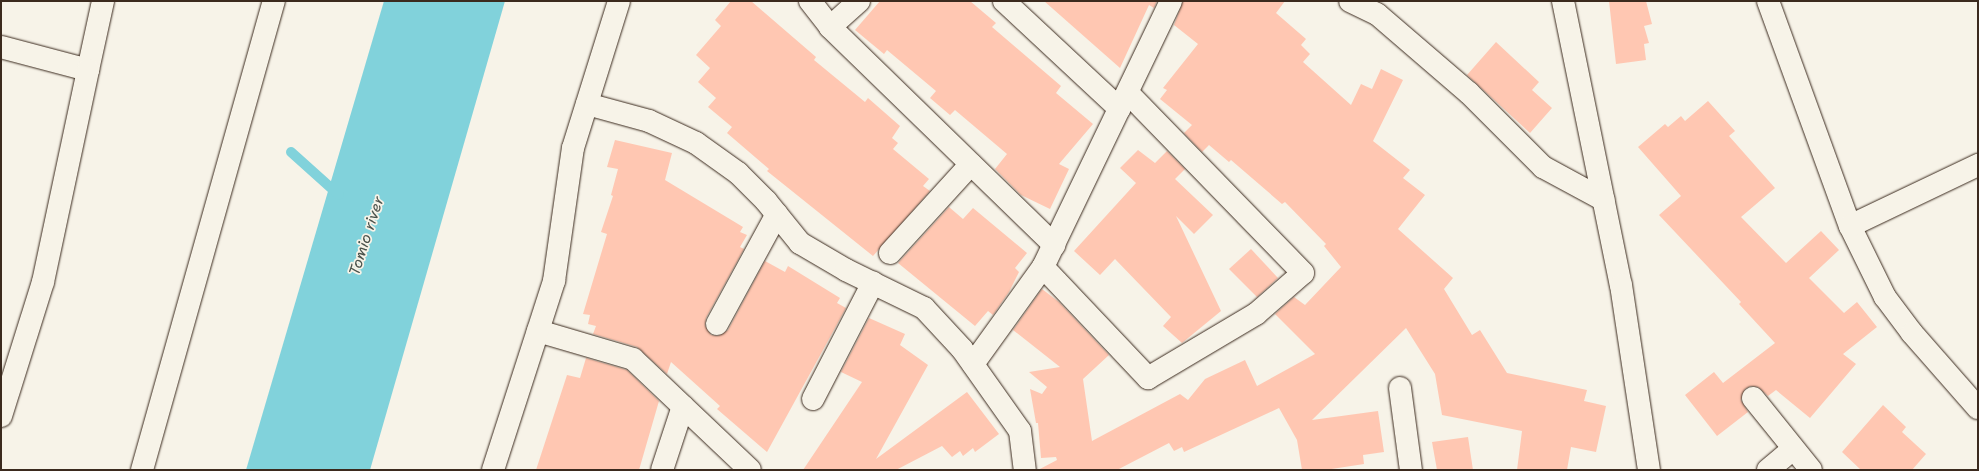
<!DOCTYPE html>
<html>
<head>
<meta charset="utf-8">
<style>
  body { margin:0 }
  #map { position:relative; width:1979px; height:471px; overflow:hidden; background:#f7f3e8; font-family:"Shantell Sans",sans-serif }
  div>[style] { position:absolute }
  .water>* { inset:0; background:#81d2db }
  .stream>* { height:10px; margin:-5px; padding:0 5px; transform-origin:5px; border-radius:5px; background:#81d2db }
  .building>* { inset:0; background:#ffc7b2 }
  .roads { filter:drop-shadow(0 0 1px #3b2a1e) drop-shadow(0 0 1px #3b2a1e) }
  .minor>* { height:22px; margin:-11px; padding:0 11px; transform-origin:11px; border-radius:11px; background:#f7f3e8 }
  .tertiary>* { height:22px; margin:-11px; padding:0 11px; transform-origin:11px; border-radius:11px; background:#f7f3e8 }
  span { translate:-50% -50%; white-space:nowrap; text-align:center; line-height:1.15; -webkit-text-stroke:3.5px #f7f3e8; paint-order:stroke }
  .water-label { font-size:15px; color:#4c544d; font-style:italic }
  .frame { position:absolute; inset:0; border:2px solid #3b2a1e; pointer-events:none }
</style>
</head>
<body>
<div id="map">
  <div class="water">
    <div style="clip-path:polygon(384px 1px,505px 1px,370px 470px,246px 470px)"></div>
  </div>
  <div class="stream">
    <div style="left:291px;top:152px;width:64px;rotate:41.9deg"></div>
  </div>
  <div class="building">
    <div style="clip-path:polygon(731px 1px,751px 1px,816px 57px,814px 60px,865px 102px,868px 98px,900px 126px,892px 138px,898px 143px,893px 149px,929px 179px,923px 186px,930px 191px,873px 256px,767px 171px,769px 169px,727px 133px,732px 127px,708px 107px,716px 98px,698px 82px,710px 68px,696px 55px,721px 26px,715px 20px)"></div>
    <div style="clip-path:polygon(880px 1px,970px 1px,996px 23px,992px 27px,1061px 86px,1056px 93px,1093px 124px,1059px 164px,1069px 169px,1050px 209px,1021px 195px,995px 169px,1007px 154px,955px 110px,950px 115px,930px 98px,936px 91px,887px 50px,884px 54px,855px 30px)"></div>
    <div style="clip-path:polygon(1044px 1px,1157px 1px,1154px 8px,1149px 5px,1120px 68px)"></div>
    <div style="clip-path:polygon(1183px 1px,1285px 1px,1276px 13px,1306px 39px,1301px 45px,1310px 54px,1303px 62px,1351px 105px,1361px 84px,1372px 89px,1381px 69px,1403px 80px,1373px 141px,1410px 170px,1403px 178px,1425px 195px,1398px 229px,1453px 278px,1444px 289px,1472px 335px,1480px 330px,1507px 373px,1587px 390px,1584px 401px,1606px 406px,1596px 452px,1571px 447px,1567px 470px,1517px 470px,1522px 431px,1442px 415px,1435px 374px,1406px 328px,1312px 420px,1378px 411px,1384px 452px,1363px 455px,1364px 464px,1325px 470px,1302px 470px,1297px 440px,1279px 408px,1184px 452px,1182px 447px,1174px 451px,1169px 443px,1117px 470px,1038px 470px,1057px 460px,1056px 457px,1041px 458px,1038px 423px,1036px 423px,1030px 389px,1042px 394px,1047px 387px,1029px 372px,1060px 367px,1013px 330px,1042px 289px,1059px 302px,1109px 355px,1083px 379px,1092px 441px,1180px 394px,1188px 400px,1205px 379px,1245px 360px,1257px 386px,1315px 354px,1275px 314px,1294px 297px,1305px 305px,1341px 267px,1324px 246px,1326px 244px,1285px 202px,1282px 204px,1231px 160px,1229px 162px,1209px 145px,1202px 152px,1184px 133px,1192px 125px,1160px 99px,1167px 90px,1163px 88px,1198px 44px,1174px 25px)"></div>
    <div style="clip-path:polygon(1609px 1px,1646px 1px,1652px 24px,1644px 26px,1649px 43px,1644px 44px,1646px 60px,1616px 64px)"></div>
    <div style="clip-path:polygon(1496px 42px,1539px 82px,1532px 90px,1552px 108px,1530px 133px,1467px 75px)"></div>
    <div style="clip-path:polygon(1708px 101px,1735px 131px,1729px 136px,1775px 188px,1741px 217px,1786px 263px,1821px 231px,1839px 250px,1809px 278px,1844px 313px,1857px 302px,1877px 327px,1843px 354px,1856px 364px,1810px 418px,1776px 390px,1768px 396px,1758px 387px,1751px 386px,1745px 389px,1741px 400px,1748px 412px,1717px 436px,1685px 395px,1714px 372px,1723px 383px,1775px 343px,1739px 304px,1741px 302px,1659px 215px,1681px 196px,1638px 147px,1665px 124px,1668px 127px,1681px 116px,1685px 121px)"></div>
    <div style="clip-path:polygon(615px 140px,672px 153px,665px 180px,743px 227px,740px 232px,747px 235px,740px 247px,744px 249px,706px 318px,705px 325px,711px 335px,718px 336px,728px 330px,765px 261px,785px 272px,788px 266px,840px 298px,837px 303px,846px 308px,767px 452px,717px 409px,720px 406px,671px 362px,667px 374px,637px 347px,593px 334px,596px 326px,588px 324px,590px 315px,583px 314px,607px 234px,601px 232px,613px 196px,611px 195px,618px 169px,607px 167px)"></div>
    <div style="clip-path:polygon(1138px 150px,1155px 163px,1167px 151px,1185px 169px,1175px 179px,1213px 215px,1194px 234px,1176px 216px,1221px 311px,1182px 343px,1163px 326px,1171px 317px,1115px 259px,1100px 275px,1074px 251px,1136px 183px,1120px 168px)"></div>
    <div style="clip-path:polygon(949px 207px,963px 219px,973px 208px,1027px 253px,1015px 268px,1019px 272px,1009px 292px,993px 315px,988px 311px,975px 326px,898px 263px)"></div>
    <div style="clip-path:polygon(1251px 249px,1278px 278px,1257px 297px,1229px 269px)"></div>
    <div style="clip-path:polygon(869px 318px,905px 334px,900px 345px,928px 365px,876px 459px,967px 392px,999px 434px,975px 452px,973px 448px,963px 456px,960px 451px,952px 457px,942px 446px,896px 470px,803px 470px,862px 382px,841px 372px)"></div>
    <div style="clip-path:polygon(586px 358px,627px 370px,659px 401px,639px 470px,536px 470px,567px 375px,580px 378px)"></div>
    <div style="clip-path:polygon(1883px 405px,1906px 427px,1902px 432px,1926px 454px,1912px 470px,1861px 470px,1842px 452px)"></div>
    <div style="clip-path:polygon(1468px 437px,1473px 470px,1437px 470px,1432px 442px)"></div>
  </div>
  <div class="roads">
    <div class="minor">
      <div style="left:810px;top:1px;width:33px;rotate:52deg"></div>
      <div style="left:859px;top:1px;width:39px;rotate:138deg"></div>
      <div style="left:830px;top:27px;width:313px;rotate:44.2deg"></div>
      <div style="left:1004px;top:1px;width:158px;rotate:43deg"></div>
      <div style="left:1350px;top:1px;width:30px;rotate:26deg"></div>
      <div style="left:1377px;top:14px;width:121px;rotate:40.7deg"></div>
      <div style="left:1469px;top:93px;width:105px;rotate:45deg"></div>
      <div style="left:1543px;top:167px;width:69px;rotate:28.4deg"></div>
      <div style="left:1768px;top:1px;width:239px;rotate:70deg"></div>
      <div style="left:1850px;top:226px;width:79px;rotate:63.8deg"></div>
      <div style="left:1885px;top:297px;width:45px;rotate:53.1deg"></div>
      <div style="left:1912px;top:333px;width:100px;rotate:48.7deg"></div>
      <div style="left:1px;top:47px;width:90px;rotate:14.8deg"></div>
      <div style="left:88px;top:70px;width:71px;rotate:-77.7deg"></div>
      <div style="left:587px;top:104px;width:64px;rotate:15.3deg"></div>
      <div style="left:649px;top:121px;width:52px;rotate:25.1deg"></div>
      <div style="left:696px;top:143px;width:52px;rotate:35.5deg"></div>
      <div style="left:738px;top:173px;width:40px;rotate:45deg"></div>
      <div style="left:766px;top:201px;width:54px;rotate:51deg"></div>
      <div style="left:800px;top:243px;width:53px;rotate:30.4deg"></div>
      <div style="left:846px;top:270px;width:87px;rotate:26deg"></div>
      <div style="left:924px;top:308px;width:56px;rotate:47.2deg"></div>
      <div style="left:962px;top:349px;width:100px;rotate:54.7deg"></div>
      <div style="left:1020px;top:431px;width:39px;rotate:83deg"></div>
      <div style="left:1850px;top:226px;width:142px;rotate:-25.5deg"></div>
      <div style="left:890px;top:253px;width:120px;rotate:-47.7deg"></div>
      <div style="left:1043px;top:267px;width:153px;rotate:46.6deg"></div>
      <div style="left:1148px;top:378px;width:126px;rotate:-30.7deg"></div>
      <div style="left:1256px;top:314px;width:62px;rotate:-41.1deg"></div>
      <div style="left:1303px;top:273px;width:251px;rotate:-134.2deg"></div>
      <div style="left:717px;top:324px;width:125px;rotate:-61.4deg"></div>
      <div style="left:538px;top:331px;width:99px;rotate:16.4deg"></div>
      <div style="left:633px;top:359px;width:161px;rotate:43.5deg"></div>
      <div style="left:973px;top:364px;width:120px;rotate:-54.2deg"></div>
      <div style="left:1043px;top:267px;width:295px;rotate:-64.3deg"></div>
      <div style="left:1400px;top:388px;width:83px;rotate:82.4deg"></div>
      <div style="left:1753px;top:398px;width:92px;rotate:51.1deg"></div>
      <div style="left:813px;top:399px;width:131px;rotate:-62.7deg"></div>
      <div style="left:1px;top:416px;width:140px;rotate:-72.6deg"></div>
      <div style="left:43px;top:282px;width:217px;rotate:-78deg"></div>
      <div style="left:493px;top:470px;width:199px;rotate:-72.1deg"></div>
      <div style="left:554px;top:281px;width:134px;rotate:-81.9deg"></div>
      <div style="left:573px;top:148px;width:154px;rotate:-72.6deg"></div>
      <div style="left:662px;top:470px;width:67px;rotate:-71.8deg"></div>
      <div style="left:1768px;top:470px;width:33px;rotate:-40deg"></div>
    </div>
    <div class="tertiary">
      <div style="left:1563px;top:1px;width:290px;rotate:78.5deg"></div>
      <div style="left:1621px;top:285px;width:187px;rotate:81.4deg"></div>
      <div style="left:142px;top:470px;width:487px;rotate:-74.3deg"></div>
    </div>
  </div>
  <div class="water-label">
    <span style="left:367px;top:236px;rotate:-72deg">Tomio river</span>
  </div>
  <div class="frame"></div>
</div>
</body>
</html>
